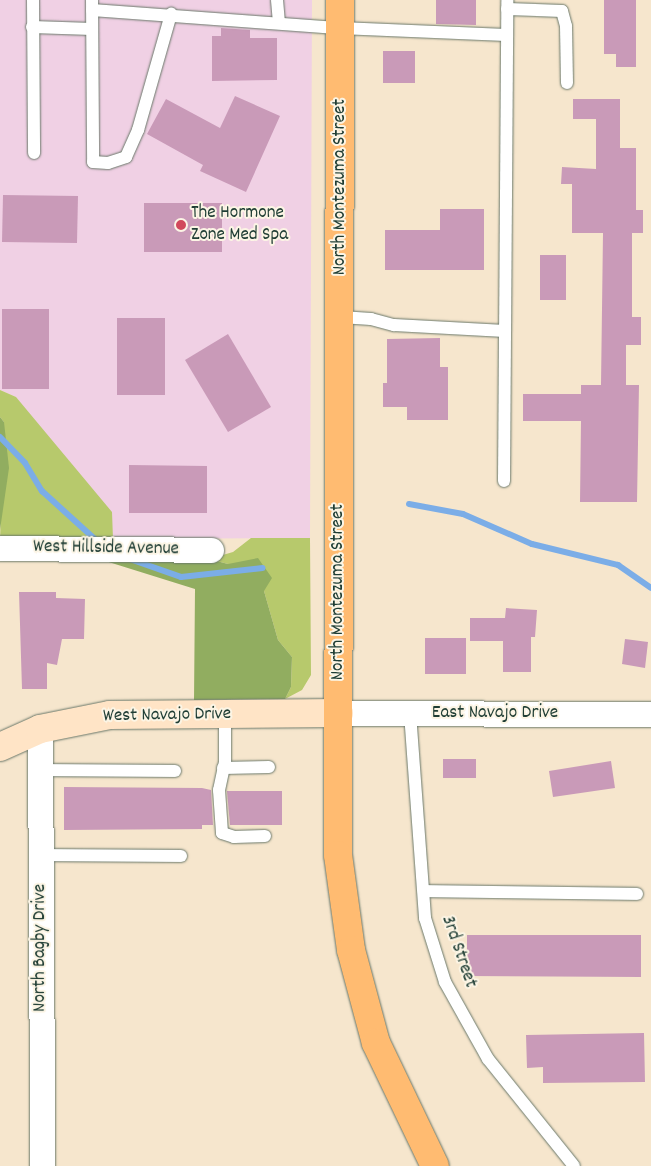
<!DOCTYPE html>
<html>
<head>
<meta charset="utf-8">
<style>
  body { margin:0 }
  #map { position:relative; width:651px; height:1166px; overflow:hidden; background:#f6e6cd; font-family:Dekko,sans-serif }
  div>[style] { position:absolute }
  .built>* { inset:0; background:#f0d0e4 }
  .green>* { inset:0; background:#b7c96c }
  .forest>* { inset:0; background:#91ad60 }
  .stream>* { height:6px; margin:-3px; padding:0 3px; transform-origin:3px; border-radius:3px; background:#7bade7 }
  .building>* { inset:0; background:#c99ab8 }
  .roads { filter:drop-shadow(0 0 1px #6a786a) drop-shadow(0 0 1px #6a786a) }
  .lane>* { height:12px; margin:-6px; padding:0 6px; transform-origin:6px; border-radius:6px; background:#fff }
  .street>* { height:25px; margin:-12.5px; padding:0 12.5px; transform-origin:12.5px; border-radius:12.5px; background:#fff }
  .secondary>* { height:28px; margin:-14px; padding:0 14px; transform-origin:14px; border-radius:14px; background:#ffe4c6 }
  .primary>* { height:28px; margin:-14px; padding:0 14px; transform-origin:14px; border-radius:14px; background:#ffbb71 }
  .dots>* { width:14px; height:14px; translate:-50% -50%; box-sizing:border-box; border:2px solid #fcf5e5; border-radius:50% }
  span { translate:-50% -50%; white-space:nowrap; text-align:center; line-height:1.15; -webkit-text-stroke:4px #fcf5e5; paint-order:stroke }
  .street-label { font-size:19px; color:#1f3d34 }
  .poi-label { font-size:19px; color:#1f3d34 }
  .left { translate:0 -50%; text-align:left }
</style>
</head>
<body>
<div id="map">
  <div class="built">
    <div style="clip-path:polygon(0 0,312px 0,310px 538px,113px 539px,16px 397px,0 390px)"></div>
  </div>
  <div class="green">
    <div style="clip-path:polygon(0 390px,16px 397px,112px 512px,113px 539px,0 541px,4px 422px,0 417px)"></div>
    <div style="clip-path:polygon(251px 538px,310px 538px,311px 675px,302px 690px,285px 699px,291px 687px,292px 657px,278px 640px,264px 591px,228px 564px,209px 559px,233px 552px)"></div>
  </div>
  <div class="forest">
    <div style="clip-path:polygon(0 417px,4px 422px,9px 468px,0 530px)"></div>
    <div style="clip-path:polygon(258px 558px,272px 578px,264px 591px,278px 640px,292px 657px,291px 687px,285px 699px,194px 700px,195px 589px,99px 559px,209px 559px,228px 564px)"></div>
  </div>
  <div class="stream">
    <div style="left:0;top:437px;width:36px;rotate:46deg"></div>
    <div style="left:25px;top:463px;width:33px;rotate:59deg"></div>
    <div style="left:42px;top:491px;width:74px;rotate:42.3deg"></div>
    <div style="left:409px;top:504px;width:55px;rotate:10.5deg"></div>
    <div style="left:463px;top:514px;width:75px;rotate:23.5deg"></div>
    <div style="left:532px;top:544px;width:89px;rotate:13.7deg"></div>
    <div style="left:618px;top:565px;width:40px;rotate:34.9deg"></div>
    <div style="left:127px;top:558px;width:57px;rotate:19.4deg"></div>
    <div style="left:181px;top:577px;width:82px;rotate:-6.3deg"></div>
  </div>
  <div class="building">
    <div style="clip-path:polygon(436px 0,476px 0,476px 25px,436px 24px)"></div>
    <div style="clip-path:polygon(604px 0,636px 0,636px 67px,616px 67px,616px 54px,604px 54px)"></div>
    <div style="clip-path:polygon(221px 28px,250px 30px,250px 38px,277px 38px,277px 80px,212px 81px,212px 36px,221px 36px)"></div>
    <div style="clip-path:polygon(383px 51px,415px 51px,415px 83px,383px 83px)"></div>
    <div style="clip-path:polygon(235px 96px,280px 116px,246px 192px,200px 171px,203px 165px,147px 134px,166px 99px,220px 128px)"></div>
    <div style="clip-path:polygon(573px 99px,620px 99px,620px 148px,636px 148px,636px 210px,643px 210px,643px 233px,632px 233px,632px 317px,641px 317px,641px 345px,626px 345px,626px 385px,639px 385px,637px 502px,580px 502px,581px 421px,523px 421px,523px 394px,581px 394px,581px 385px,601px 385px,603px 233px,572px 233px,572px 184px,561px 184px,562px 167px,596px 169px,596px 119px,573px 119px)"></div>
    <div style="clip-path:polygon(3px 195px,78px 196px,77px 243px,2px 242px)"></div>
    <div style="clip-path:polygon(144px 203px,222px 203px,222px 252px,144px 252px)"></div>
    <div style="clip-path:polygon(440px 209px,484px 209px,484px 270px,385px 270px,385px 230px,440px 230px)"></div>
    <div style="clip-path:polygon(540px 255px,566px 255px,566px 300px,540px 300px)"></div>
    <div style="clip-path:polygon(2px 309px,49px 309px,49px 389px,2px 389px)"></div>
    <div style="clip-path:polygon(117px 318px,165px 318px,165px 395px,117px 395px)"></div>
    <div style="clip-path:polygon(228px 334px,271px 407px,228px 432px,185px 360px)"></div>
    <div style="clip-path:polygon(440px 338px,440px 367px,448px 367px,448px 420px,407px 420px,407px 407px,383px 407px,383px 383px,387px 383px,387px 339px)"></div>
    <div style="clip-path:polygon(129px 465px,207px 466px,207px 513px,129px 513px)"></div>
    <div style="clip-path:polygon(19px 592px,56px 592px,56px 598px,85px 599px,84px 639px,62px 639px,57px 665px,47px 663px,47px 689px,22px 689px)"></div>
    <div style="clip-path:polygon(506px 608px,537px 610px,535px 637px,531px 637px,531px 672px,503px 672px,503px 641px,470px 641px,470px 618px,505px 618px)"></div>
    <div style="clip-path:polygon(425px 638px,466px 638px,466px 674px,425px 674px)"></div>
    <div style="clip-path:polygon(625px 639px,648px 642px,645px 668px,622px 664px)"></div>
    <div style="clip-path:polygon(443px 759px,476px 759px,476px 778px,443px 778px)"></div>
    <div style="clip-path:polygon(611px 761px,615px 788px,553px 797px,549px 771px)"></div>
    <div style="clip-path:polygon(64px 787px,202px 788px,211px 790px,213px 825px,202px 825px,202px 829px,64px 830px)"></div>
    <div style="clip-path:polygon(227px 791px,282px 791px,282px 825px,230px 825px)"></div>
    <div style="clip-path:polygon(467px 935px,641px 935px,641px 977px,467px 976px)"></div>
    <div style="clip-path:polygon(644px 1033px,645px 1082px,543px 1083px,543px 1067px,527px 1068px,526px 1035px)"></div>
  </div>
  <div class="roads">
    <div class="lane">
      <div style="left:33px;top:0;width:153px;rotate:89.6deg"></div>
      <div style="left:92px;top:0;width:162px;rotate:89.6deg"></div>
      <div style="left:93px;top:162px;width:15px;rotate:4deg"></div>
      <div style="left:108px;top:163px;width:19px;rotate:-18deg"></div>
      <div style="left:126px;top:157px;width:30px;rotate:-66deg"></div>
      <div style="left:138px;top:130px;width:121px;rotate:-74.1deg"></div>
      <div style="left:277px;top:0;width:22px;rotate:85deg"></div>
      <div style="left:507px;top:9px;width:55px;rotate:2.1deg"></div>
      <div style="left:562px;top:11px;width:16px;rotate:75deg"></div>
      <div style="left:566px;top:26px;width:57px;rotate:89deg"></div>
      <div style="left:92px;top:10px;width:249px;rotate:4.2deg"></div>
      <div style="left:340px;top:28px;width:166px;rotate:2.4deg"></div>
      <div style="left:32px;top:27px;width:60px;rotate:1.9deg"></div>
      <div style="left:341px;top:317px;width:30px;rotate:4deg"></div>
      <div style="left:371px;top:319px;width:24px;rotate:15deg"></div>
      <div style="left:394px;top:325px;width:111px;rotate:3.1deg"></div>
      <div style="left:504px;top:481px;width:481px;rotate:-89.6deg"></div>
      <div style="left:410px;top:713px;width:206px;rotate:85.8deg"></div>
      <div style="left:425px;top:918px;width:67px;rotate:72.6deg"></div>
      <div style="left:445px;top:982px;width:88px;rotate:60.8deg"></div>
      <div style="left:488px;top:1059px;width:137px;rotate:51.2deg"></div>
      <div style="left:225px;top:714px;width:48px;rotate:90deg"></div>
      <div style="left:225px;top:762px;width:29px;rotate:102deg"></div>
      <div style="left:219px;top:790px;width:43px;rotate:86deg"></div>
      <div style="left:222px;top:833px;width:13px;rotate:18deg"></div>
      <div style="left:234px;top:837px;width:31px;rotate:-2deg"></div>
      <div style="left:223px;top:768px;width:46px;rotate:-1.2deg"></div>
      <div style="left:40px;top:770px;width:135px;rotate:0.4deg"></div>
      <div style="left:40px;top:855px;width:141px;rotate:0.4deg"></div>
      <div style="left:424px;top:891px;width:213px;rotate:0.8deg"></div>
    </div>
    <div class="street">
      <div style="left:0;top:548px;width:211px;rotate:0.5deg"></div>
      <div style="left:339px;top:713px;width:312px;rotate:0.2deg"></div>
      <div style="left:40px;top:729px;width:437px;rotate:89.7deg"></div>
    </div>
    <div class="secondary">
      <div style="left:0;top:747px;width:44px;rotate:-24.2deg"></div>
      <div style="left:40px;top:729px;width:71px;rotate:-11.3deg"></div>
      <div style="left:110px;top:715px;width:229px;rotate:-0.5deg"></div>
    </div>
    <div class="primary">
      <div style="left:340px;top:0;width:855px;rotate:90.13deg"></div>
      <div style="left:338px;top:855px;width:96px;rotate:82.2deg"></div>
      <div style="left:351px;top:950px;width:96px;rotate:75deg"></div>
      <div style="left:376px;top:1043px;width:136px;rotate:64.4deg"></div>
    </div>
  </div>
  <div class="dots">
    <div style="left:181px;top:225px;background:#d1495b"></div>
  </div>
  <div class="street-label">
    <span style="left:341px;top:187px;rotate:-90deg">North Montezuma Street</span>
    <span style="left:106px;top:549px;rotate:1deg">West Hillside Avenue</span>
    <span style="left:339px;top:592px;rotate:-90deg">North Montezuma Street</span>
    <span style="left:495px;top:714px">East Navajo Drive</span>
    <span style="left:167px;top:716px;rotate:-1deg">West Navajo Drive</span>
    <span style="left:41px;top:948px;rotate:-90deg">North Bagby Drive</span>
    <span style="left:458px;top:952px;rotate:71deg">3rd Street</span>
  </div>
  <div class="poi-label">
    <span class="left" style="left:191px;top:225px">The Hormone<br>Zone Med Spa</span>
  </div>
</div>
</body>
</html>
